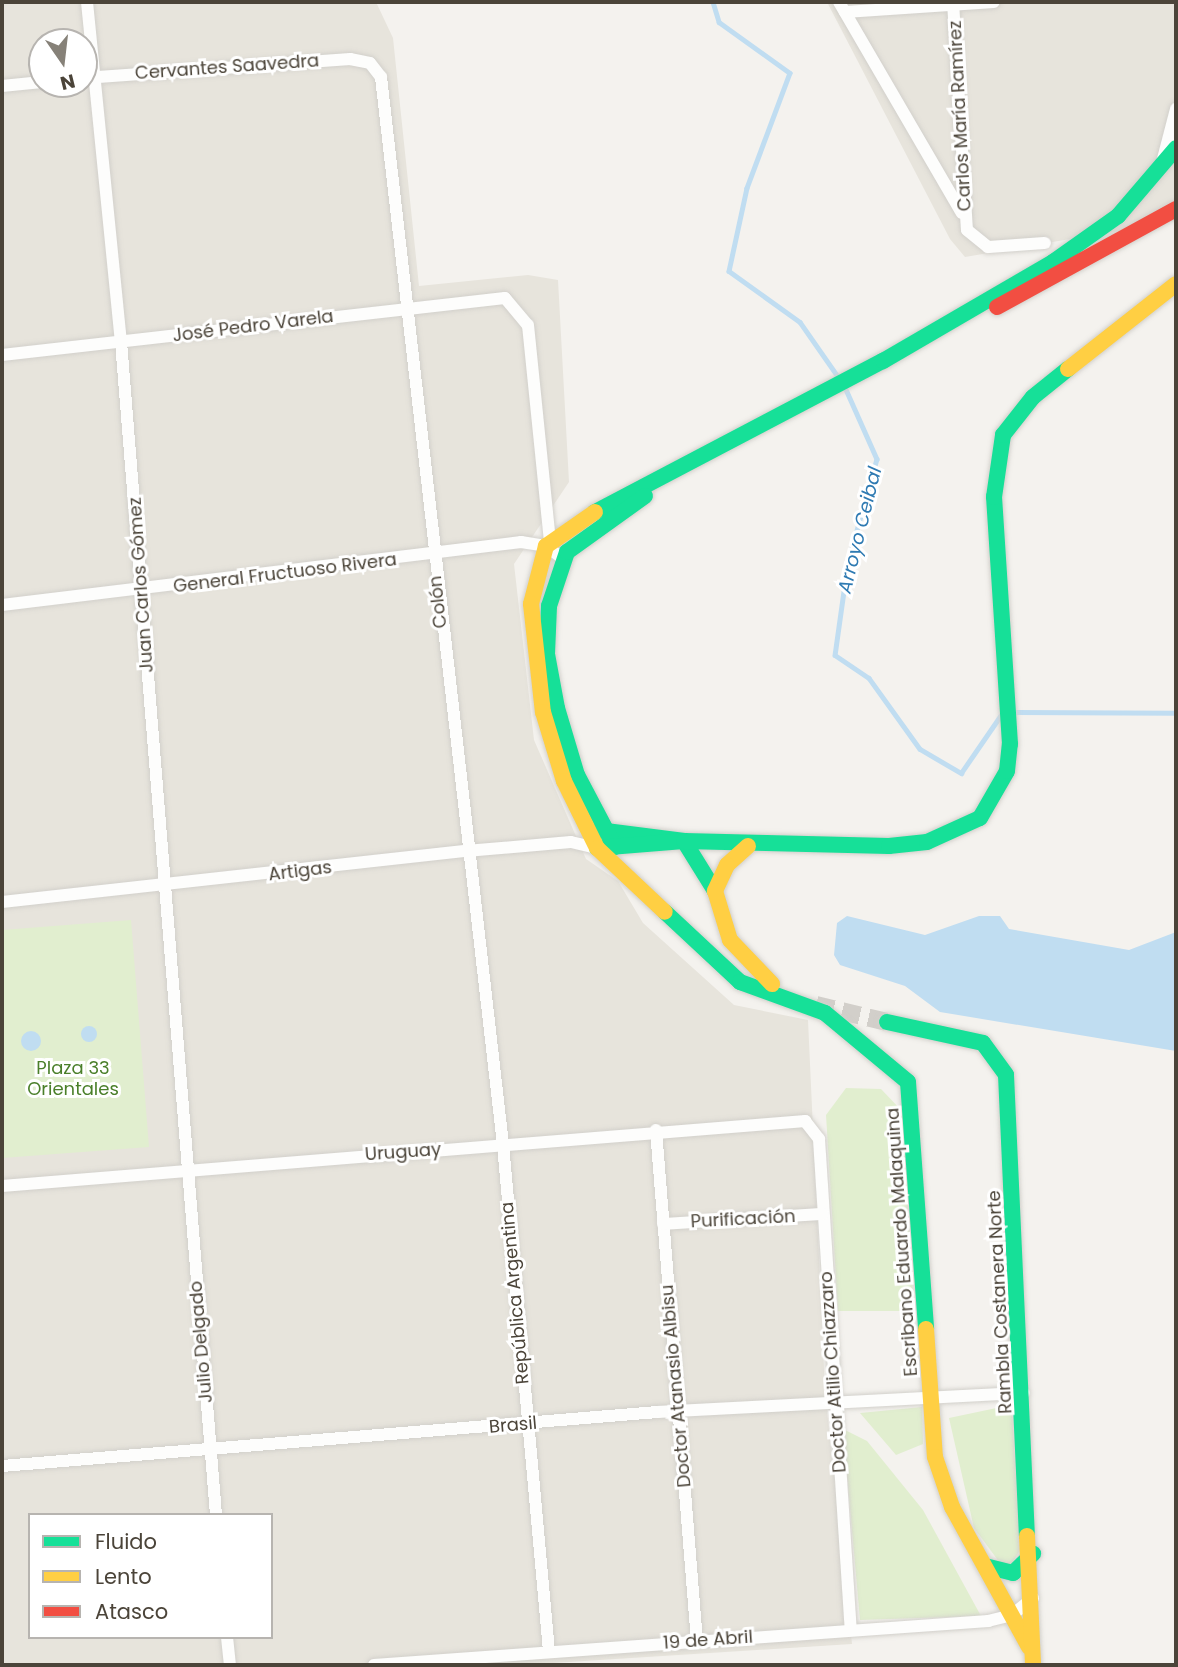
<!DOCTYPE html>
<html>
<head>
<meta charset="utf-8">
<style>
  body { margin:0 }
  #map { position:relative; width:1178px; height:1667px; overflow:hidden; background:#f4f2ee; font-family:Poppins,sans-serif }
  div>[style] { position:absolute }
  .residential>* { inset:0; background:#e7e4dc }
  .green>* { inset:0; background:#e1eecf }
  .water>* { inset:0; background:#c0ddf1 }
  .round { border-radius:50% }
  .stream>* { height:4.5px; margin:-2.25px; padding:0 2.25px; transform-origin:2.25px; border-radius:2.25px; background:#c0ddf1 }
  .secondary-tunnel>* { height:18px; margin-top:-9px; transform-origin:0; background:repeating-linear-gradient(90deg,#d2cfca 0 18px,transparent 0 27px) }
  .roads { filter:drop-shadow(0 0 2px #d2d0cb) drop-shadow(0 0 2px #d2d0cb) }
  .street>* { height:12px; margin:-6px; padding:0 6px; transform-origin:6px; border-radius:6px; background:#fdfdfc }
  .fast>* { height:16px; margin:-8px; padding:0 8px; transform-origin:8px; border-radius:8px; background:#16e098 }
  .slow>* { height:16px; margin:-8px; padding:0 8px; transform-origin:8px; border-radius:8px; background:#ffcf43 }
  .jam>* { height:16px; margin:-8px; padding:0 8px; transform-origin:8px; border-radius:8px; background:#f24e42 }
  span { translate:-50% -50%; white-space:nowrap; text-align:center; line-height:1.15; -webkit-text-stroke:6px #fff; paint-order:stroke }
  .street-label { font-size:18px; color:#4b4439 }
  .park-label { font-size:18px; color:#4a7f2a }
  .water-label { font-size:19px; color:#2e7ab2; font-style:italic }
  .frame { position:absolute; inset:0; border:4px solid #4b4439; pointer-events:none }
  .legend { position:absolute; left:28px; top:1513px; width:245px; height:126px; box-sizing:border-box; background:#fff; border:2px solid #b7b4b0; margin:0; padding:9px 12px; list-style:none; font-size:21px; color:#4b4439 }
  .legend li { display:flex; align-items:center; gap:14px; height:35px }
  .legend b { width:35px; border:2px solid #b7b4b0 }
  .north { position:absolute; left:28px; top:28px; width:70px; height:70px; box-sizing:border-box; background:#fff; border:2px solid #b7b4b0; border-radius:50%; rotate:166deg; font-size:19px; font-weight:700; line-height:28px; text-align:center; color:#4b4439 }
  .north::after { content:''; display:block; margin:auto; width:24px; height:32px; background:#868178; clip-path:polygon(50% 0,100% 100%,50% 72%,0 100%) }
</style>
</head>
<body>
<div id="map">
  <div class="residential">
    <div style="clip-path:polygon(evenodd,2px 2px,376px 2px,393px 38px,419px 286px,528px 275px,558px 280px,569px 482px,514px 564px,534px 740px,586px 859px,618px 881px,643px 923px,734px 1005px,808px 1020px,825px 1392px,852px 1644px,522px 1665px,2px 1665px,2px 2px,42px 42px,84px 42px,84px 84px,42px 84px,42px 42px,2px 2px,30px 1515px,271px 1515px,271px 1637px,30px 1637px,30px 1515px)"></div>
    <div style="clip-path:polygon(827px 2px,1176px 2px,1176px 221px,965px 257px,950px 239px)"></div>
  </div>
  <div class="green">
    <div style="clip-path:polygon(131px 920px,149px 1147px,2px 1158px,2px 930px)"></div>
    <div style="clip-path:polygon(846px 1088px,881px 1089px,902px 1111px,914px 1311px,838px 1311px,826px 1115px)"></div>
    <div style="clip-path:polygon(1006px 1406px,1012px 1413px,1020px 1550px,1011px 1565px,1000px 1563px,974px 1528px,949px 1418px)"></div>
    <div style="clip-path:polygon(922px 1407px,923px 1444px,896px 1455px,860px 1413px)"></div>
    <div style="clip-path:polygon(843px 1429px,867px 1441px,923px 1510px,981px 1616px,860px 1620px)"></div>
  </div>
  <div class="water">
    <div style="clip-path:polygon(847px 916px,925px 935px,979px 916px,1000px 916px,1009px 929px,1129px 950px,1176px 932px,1176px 1051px,940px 1012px,905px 986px,840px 965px,834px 955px,837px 923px)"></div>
    <div class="round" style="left:81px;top:1026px;width:16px;height:16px"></div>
    <div class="round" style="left:21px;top:1031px;width:20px;height:20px"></div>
  </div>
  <div class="stream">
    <div style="left:713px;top:2px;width:21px;rotate:73deg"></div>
    <div style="left:719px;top:22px;width:87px;rotate:35.7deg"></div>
    <div style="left:790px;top:73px;width:123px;rotate:110.5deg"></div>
    <div style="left:747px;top:188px;width:85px;rotate:102.2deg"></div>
    <div style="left:729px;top:271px;width:87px;rotate:35.7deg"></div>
    <div style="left:800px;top:322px;width:68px;rotate:55.1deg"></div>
    <div style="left:844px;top:385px;width:81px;rotate:66deg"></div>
    <div style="left:877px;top:459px;width:108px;rotate:105.6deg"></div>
    <div style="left:848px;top:563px;width:93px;rotate:98deg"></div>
    <div style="left:835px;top:655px;width:41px;rotate:34.1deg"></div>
    <div style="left:869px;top:678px;width:87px;rotate:54.3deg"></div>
    <div style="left:920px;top:749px;width:48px;rotate:30.3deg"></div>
    <div style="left:961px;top:773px;width:74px;rotate:-55.5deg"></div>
    <div style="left:1012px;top:712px;width:164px;rotate:0.3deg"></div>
  </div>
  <div class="secondary-tunnel">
    <div style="left:816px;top:1005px;width:73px;rotate:13.5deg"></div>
  </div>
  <div class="roads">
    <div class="street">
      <div style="left:87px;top:2px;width:342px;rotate:84.3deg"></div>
      <div style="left:121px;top:342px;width:1177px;rotate:85.37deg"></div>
      <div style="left:839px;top:2px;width:244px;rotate:59.8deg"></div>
      <div style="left:953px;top:2px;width:228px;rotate:86.5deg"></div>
      <div style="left:967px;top:230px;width:27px;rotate:39deg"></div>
      <div style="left:988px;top:247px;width:57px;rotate:-4deg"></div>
      <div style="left:845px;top:12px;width:149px;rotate:-3.8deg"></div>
      <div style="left:84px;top:78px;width:267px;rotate:-4.1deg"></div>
      <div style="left:350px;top:59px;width:20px;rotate:11deg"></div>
      <div style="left:370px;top:63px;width:18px;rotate:52deg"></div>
      <div style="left:381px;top:77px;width:1075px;rotate:83.48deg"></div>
      <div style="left:503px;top:1145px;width:508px;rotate:84.81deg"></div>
      <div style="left:2px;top:86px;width:40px;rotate:-5.7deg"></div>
      <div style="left:1163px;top:159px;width:52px;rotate:-75.4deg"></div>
      <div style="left:2px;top:355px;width:506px;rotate:-6.47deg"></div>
      <div style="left:505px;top:298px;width:35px;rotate:50deg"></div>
      <div style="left:528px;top:325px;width:216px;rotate:84.2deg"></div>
      <div style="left:2px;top:605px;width:523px;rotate:-6.92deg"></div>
      <div style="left:521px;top:542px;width:25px;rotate:9deg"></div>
      <div style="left:546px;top:546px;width:20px;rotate:37deg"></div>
      <div style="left:2px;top:902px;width:467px;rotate:-6.3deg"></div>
      <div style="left:466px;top:851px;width:105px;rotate:-4.9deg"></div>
      <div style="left:571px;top:842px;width:27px;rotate:13deg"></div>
      <div style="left:656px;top:1130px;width:514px;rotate:85.42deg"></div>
      <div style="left:2px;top:1186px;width:806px;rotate:-4.63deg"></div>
      <div style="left:805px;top:1121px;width:23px;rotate:52deg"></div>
      <div style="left:819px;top:1139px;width:490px;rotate:86.3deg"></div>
      <div style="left:663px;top:1224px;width:160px;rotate:-3.6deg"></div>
      <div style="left:2px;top:1466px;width:658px;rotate:-4.71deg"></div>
      <div style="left:658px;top:1412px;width:366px;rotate:-3deg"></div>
      <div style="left:227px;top:1637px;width:28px;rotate:84deg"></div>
      <div style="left:374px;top:1665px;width:616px;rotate:-4.1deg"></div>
      <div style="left:988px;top:1621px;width:25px;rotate:-14deg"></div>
      <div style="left:1012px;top:1615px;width:27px;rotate:-39deg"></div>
    </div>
    <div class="fast">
      <div style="left:595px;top:512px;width:325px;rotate:-27.7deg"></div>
      <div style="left:883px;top:361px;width:197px;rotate:-30.2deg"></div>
      <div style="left:1053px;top:262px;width:80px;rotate:-35.3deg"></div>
      <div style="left:1118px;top:216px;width:89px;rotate:-49.5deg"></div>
      <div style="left:598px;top:830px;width:87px;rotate:7.3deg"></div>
      <div style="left:684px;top:841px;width:59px;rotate:58.2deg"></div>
      <div style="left:615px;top:847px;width:81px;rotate:-117.8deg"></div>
      <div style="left:577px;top:775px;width:70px;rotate:-106.6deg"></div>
      <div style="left:557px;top:708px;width:55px;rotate:-100.5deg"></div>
      <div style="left:547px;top:654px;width:48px;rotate:-87.6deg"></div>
      <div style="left:549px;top:606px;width:57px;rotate:-71.6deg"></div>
      <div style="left:567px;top:552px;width:96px;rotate:-35.7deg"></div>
      <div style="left:597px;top:848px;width:87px;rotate:-4.6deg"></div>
      <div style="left:684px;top:841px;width:205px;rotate:1.4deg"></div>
      <div style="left:889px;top:846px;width:38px;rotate:-6deg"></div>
      <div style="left:927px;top:842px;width:58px;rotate:-24.4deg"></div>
      <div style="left:980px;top:818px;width:54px;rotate:-60.1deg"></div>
      <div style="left:1007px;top:771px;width:27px;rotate:-84deg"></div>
      <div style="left:1010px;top:744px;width:248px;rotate:-93.7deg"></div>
      <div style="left:994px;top:497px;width:63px;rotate:-81.7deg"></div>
      <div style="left:1003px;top:435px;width:48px;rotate:-51.7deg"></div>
      <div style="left:1033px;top:397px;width:45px;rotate:-38.7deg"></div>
      <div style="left:665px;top:912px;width:103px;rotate:43deg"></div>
      <div style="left:740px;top:982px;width:90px;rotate:20deg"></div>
      <div style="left:825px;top:1013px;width:108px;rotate:39.7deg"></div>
      <div style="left:908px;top:1082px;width:248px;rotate:85.8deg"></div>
      <div style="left:887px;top:1022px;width:98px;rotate:12.3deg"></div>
      <div style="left:983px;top:1043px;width:39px;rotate:54deg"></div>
      <div style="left:1006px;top:1075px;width:461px;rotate:87.4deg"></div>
      <div style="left:985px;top:1566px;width:29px;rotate:14deg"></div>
      <div style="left:1013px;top:1573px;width:28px;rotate:-44deg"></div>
    </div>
    <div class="slow">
      <div style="left:1068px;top:369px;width:137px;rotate:-38.2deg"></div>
      <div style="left:595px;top:512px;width:60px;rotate:145.2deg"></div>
      <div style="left:546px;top:546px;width:60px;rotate:104.5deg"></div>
      <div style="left:531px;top:604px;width:109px;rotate:83.7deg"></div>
      <div style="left:543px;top:712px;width:72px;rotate:73.1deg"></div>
      <div style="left:564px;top:781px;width:75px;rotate:63.8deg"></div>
      <div style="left:597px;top:848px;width:93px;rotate:43.3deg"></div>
      <div style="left:748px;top:846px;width:28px;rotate:138deg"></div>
      <div style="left:727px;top:865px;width:29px;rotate:115deg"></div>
      <div style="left:715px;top:891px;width:51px;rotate:73deg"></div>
      <div style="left:730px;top:940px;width:61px;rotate:46.3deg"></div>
      <div style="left:926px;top:1329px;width:128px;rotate:86deg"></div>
      <div style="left:935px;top:1457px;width:53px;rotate:71.2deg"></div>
      <div style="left:952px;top:1507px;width:160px;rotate:61.2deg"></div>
      <div style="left:1027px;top:1536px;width:129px;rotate:87.3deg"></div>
    </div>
    <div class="jam">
      <div style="left:997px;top:307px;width:204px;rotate:-28.7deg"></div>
    </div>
  </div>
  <div class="street-label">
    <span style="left:227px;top:67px;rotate:-4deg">Cervantes Saavedra</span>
    <span style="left:960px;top:116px;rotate:-93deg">Carlos María Ramírez</span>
    <span style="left:253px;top:326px;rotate:-7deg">José Pedro Varela</span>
    <span style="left:285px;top:573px;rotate:-7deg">General Fructuoso Rivera</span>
    <span style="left:141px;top:585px;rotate:-94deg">Juan Carlos Gómez</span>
    <span style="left:438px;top:602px;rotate:-96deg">Colón</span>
    <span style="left:300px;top:871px;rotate:-7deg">Artigas</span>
    <span style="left:403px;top:1152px;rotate:-4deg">Uruguay</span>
    <span style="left:743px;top:1219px;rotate:-3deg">Purificación</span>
    <span style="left:902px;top:1242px;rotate:-94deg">Escribano Eduardo Malaquina</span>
    <span style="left:515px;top:1293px;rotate:-95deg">República Argentina</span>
    <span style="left:1000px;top:1302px;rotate:-93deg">Rambla Costanera Norte</span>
    <span style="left:201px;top:1342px;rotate:-95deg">Julio Delgado</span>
    <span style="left:833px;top:1372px;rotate:-94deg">Doctor Atilio Chiazzaro</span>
    <span style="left:676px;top:1386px;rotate:-95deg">Doctor Atanasio Albisu</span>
    <span style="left:513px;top:1425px;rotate:-5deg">Brasil</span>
    <span style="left:708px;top:1640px;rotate:-4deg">19 de Abril</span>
  </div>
  <div class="park-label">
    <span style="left:73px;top:1079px">Plaza 33<br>Orientales</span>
  </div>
  <div class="water-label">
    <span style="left:860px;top:530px;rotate:-76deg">Arroyo Ceibal</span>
  </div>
  <div class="frame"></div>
  <ul class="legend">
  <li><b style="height:9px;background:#16e098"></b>Fluido</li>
  <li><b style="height:9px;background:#ffcf43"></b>Lento</li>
  <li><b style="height:9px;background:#f24e42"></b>Atasco</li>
  </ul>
  <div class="north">N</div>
</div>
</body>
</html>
